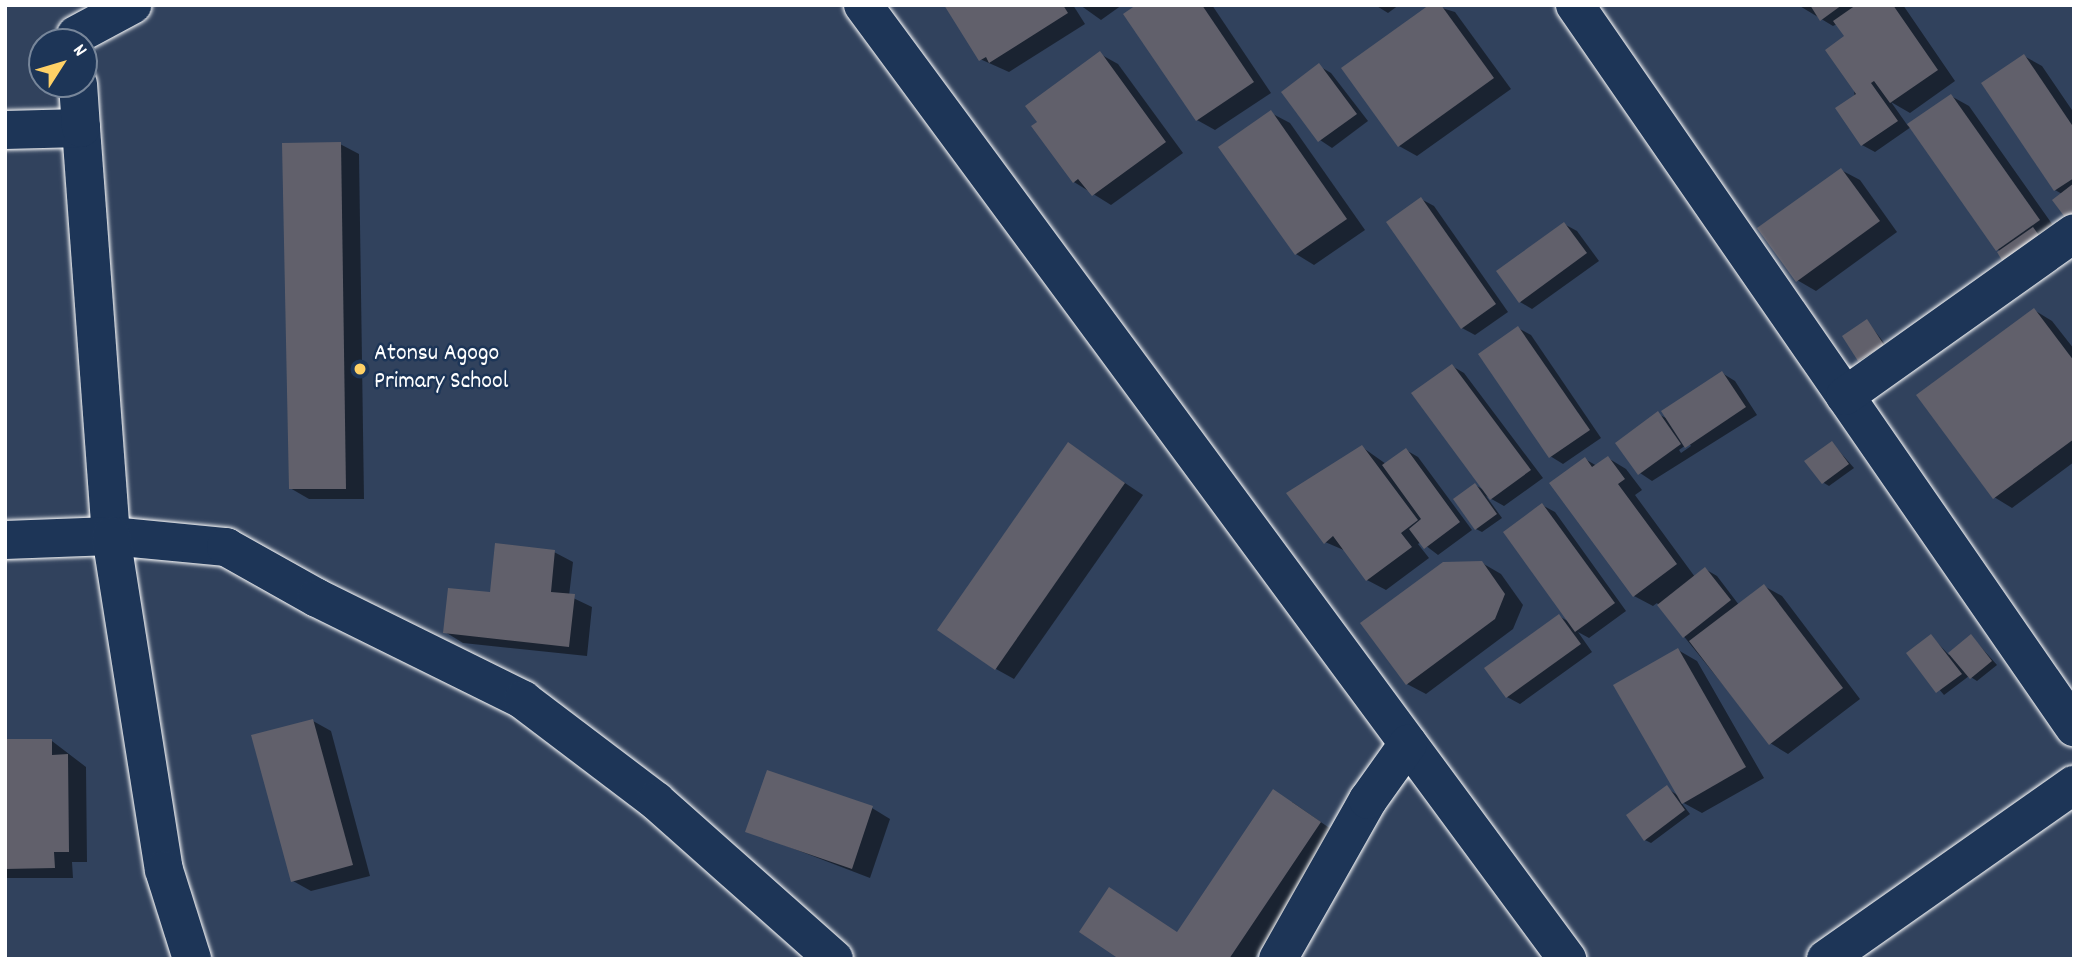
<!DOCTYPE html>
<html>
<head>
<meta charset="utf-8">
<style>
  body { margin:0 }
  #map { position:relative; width:2079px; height:964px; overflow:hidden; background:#31425d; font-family:Dekko,sans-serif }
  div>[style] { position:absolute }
  .shadow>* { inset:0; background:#0007 }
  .building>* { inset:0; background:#61606b }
  .roads { filter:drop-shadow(0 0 2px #fff) drop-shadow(0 0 2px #fff) }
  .minor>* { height:38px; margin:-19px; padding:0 19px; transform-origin:19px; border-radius:19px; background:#1d3557 }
  .dots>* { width:19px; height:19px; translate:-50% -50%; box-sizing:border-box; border:4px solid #1d3557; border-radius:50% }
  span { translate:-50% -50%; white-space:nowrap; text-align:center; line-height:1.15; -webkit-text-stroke:5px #1d3557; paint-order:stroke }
  .poi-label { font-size:24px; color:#fff }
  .left { translate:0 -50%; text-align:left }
  .frame { position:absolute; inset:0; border:7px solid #fff; pointer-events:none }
  .north { position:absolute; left:28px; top:28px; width:70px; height:70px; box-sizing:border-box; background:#1d3557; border:2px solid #77869a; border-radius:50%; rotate:53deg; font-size:19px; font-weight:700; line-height:28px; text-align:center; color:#fff }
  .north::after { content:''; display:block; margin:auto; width:24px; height:32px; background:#ffd166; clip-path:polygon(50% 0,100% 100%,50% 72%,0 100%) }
</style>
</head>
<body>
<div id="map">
  <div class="shadow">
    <div style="clip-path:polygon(946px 5px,1073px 5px,1085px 24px,1009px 72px,980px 59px)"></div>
    <div style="clip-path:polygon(1080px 5px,1122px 5px,1101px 20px)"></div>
    <div style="clip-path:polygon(1139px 5px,1212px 5px,1271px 93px,1215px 130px,1197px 120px)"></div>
    <div style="clip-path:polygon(1375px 5px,1399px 5px,1388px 13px)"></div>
    <div style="clip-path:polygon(1432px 5px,1455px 12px,1511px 89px,1417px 156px,1399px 146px)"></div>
    <div style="clip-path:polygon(1798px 5px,1903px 5px,1955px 81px,1910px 113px,1891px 102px,1908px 126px,1951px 96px,1969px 106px,2057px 231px,2000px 252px,1911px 127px,1875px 152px,1862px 145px,1846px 37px,1837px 24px,1833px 26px)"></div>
    <div style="clip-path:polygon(1100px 54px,1118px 64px,1183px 153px,1111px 205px,1074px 182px)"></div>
    <div style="clip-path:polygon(2024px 56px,2042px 66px,2074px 113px,2074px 222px,2062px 194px,2055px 190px)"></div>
    <div style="clip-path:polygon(1319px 66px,1331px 73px,1368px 121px,1332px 148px,1320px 140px)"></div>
    <div style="clip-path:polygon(1271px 113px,1290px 123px,1365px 230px,1314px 265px,1296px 254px)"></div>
    <div style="clip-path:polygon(340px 144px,359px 154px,364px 499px,309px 499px,290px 488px)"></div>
    <div style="clip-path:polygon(1841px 170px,1860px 180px,1897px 232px,1816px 291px,1797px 280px)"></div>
    <div style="clip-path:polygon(1421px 199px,1434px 206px,1508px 312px,1475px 335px,1462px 328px)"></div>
    <div style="clip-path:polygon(1564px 224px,1577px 231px,1599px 261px,1532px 309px,1520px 302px)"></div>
    <div style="clip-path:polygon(2034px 310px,2052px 321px,2074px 349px,2074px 462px,2012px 508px,1994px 497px)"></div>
    <div style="clip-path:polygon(1867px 321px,1888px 348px,1866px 363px,1860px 360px)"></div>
    <div style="clip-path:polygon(1518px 328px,1531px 335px,1601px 438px,1563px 464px,1550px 456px)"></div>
    <div style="clip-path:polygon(1452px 366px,1464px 373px,1543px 478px,1504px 506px,1486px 496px,1502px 518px,1482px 532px,1476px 529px,1475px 485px,1486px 491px)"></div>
    <div style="clip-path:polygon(evenodd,1722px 373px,1735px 381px,1757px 415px,1652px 481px,1640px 473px,1658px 414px,1668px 419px,1722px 373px,1689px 443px,1691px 446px,1681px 453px,1679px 450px,1689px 443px)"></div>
    <div style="clip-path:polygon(1832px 443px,1854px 468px,1829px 486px,1824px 483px)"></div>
    <div style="clip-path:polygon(1068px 445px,1143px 495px,1014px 679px,996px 669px)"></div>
    <div style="clip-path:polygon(1362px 447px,1386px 464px,1406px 450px,1418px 457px,1472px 530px,1438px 555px,1421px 542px,1418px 544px,1429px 558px,1386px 590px,1367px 580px,1346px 551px,1325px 542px)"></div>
    <div style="clip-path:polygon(1608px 458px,1626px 469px,1642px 490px,1635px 495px,1695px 577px,1705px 569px,1717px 576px,1739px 605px,1764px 586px,1782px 596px,1860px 699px,1788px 754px,1770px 743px,1657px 603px,1653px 606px,1634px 596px,1585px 459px,1597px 466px)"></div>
    <div style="clip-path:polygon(1542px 505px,1555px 512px,1626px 611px,1589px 638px,1578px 632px,1592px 652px,1520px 704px,1507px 697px,1559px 616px,1571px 623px)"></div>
    <div style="clip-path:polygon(554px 552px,573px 562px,569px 596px,592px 607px,587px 656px,463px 643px,445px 632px)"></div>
    <div style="clip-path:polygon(1482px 563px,1501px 574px,1523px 605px,1513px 629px,1426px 694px,1407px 684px)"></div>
    <div style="clip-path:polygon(1931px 636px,1949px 655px,1971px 636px,1997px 665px,1977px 681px,1969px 676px,1944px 695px,1908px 653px)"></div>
    <div style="clip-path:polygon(1678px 650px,1697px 661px,1764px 778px,1702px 813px,1680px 801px,1690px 814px,1651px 843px,1645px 840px,1667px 788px,1680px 797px)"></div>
    <div style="clip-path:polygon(313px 721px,331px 731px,370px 876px,311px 891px,293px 881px)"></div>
    <div style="clip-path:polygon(5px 741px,52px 741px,86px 767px,87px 862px,72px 862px,73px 878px,5px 878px)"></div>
    <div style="clip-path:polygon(1292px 802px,1338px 834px,1254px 959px,1122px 959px,1178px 933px)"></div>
    <div style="clip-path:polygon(872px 808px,890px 819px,870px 878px,748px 831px)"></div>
  </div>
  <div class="building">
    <div style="clip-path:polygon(944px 5px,1063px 5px,1068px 13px,989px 63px,986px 57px,979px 61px)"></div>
    <div style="clip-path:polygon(1136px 5px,1202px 5px,1254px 82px,1196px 121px,1123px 14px)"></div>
    <div style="clip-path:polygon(1429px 5px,1441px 5px,1494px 78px,1398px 147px,1341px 68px)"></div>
    <div style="clip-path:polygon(1810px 5px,1842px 5px,1820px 21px)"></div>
    <div style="clip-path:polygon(1856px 5px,1893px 5px,1938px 70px,1890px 103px,1874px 81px,1871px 83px,1898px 121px,1861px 146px,1835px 108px,1856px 94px,1825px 50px,1844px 36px,1833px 21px)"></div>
    <div style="clip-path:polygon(1100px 51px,1166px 142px,1092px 196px,1078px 179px,1073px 183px,1031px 126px,1037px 122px,1025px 106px)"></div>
    <div style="clip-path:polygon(2024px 54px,2074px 128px,2074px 178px,2054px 191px,1981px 83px)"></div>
    <div style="clip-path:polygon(1319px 63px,1357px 114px,1318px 142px,1281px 92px)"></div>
    <div style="clip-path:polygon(1951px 94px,2040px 220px,1996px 251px,1907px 124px)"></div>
    <div style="clip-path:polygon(1271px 110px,1347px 219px,1295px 255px,1218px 147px)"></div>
    <div style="clip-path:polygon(341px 142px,346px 489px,289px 489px,282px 143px)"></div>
    <div style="clip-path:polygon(1841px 168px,1880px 221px,1796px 282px,1757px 228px)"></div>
    <div style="clip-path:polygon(2074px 183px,2074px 215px,2067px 220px,2052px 200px)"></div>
    <div style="clip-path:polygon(1421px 197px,1496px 304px,1461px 329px,1386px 222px)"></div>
    <div style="clip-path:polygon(1564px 222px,1587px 253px,1519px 303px,1496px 271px)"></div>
    <div style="clip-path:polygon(2033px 227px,2043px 241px,2006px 267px,1997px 252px)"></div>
    <div style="clip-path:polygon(2034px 308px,2074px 361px,2074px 439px,1993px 499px,1916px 395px)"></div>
    <div style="clip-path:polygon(1867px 319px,1884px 345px,1858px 361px,1842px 336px)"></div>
    <div style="clip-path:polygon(1518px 326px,1590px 430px,1549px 458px,1478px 354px)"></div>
    <div style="clip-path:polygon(1452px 364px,1531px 470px,1490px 500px,1411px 393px)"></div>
    <div style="clip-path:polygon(1722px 371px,1746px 407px,1685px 448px,1661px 411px)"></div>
    <div style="clip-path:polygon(1658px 411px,1681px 444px,1638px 475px,1615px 443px)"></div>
    <div style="clip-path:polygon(1832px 441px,1849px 464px,1822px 484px,1804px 461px)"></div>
    <div style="clip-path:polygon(1068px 442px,1125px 483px,995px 670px,937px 630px)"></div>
    <div style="clip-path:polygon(1362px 445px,1418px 520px,1401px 533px,1412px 547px,1366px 581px,1333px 536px,1324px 544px,1286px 493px)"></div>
    <div style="clip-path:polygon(1406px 448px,1460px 522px,1424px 549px,1409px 529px,1421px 519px,1382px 465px)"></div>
    <div style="clip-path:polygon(1608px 456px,1625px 479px,1618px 484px,1677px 564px,1633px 597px,1549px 483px,1585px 457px,1592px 467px)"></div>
    <div style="clip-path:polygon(1475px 483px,1497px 514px,1475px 530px,1453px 499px)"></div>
    <div style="clip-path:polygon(1542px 503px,1615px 603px,1575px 632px,1503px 532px)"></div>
    <div style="clip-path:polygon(495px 543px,555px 550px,551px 592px,575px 594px,569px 647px,443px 633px,448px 588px,490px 592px)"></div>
    <div style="clip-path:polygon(1482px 561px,1505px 594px,1495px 619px,1406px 685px,1360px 623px,1443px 562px)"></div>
    <div style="clip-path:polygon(1705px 567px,1731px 600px,1683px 638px,1657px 605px)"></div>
    <div style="clip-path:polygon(1764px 584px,1843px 688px,1769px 745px,1689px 641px)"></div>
    <div style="clip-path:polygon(1559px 614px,1581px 644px,1506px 698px,1484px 668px)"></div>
    <div style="clip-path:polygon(1931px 634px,1962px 674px,1936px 693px,1906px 653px)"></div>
    <div style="clip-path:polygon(1971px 634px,1992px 661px,1970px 679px,1948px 653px)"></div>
    <div style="clip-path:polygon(1678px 648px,1746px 767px,1682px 804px,1613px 685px)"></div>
    <div style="clip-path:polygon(313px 719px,353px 865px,291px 882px,251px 735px)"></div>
    <div style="clip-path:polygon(5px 739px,52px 739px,52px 755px,68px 754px,69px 852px,54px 852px,55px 868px,5px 869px)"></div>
    <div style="clip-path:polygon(767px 770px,873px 806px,852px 869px,745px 832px)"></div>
    <div style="clip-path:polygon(1667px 785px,1685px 810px,1644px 841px,1626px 815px)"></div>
    <div style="clip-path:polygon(1273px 789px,1321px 822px,1229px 959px,1119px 959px,1079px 932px,1109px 887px,1177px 932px)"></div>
  </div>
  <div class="roads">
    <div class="minor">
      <div style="left:863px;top:5px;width:1186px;rotate:53.57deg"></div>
      <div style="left:1575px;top:5px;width:878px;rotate:55.35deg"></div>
      <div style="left:76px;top:35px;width:64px;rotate:-28.2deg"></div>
      <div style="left:81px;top:128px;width:409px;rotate:85.8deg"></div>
      <div style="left:111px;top:536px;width:116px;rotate:5.5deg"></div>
      <div style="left:226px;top:547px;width:104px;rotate:29.3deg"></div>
      <div style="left:317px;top:598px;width:230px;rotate:26.3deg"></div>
      <div style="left:523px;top:700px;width:167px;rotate:37.2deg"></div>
      <div style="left:656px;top:801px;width:238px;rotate:41.6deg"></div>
      <div style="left:5px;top:130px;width:76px;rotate:-1.5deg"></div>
      <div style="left:81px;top:128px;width:44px;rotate:-93.9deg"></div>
      <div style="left:1845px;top:396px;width:281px;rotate:-35.4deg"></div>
      <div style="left:5px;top:540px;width:106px;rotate:-2.2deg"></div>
      <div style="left:111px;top:536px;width:338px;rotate:81deg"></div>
      <div style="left:164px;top:870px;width:93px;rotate:72.5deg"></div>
      <div style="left:1278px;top:959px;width:183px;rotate:-60.5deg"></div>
      <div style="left:1368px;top:800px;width:69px;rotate:-54.5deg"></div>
      <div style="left:1826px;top:959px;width:303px;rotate:-35.1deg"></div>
    </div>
  </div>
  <div class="dots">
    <div style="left:360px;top:369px;background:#ffd166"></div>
  </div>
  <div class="poi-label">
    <span class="left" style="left:374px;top:369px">Atonsu Agogo<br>Primary School</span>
  </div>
  <div class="frame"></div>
  <div class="north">N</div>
</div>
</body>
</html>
